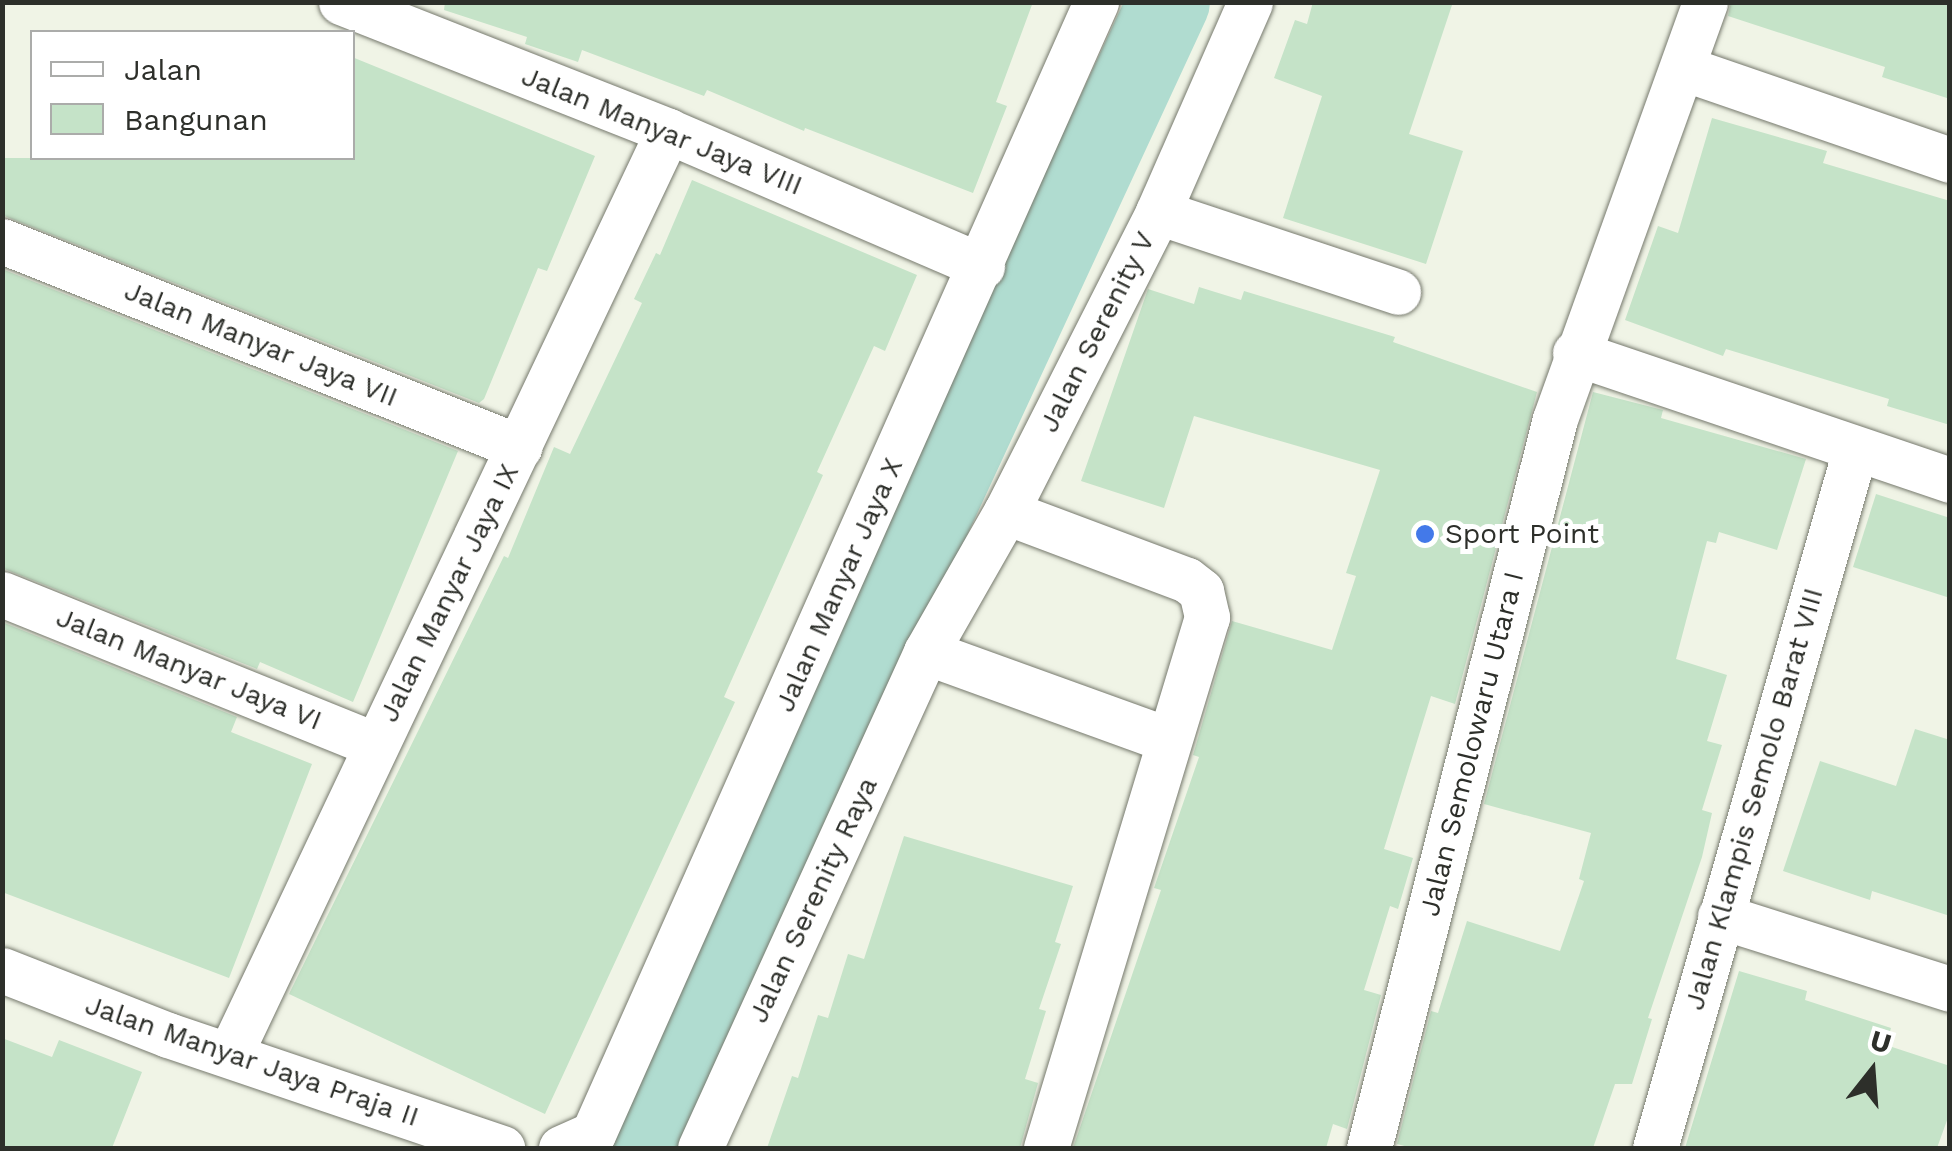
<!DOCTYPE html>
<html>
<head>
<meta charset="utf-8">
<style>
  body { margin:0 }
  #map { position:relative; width:1952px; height:1151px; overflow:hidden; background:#f0f4e6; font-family:"Work Sans",sans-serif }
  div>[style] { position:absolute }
  .river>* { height:82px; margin:-41px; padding:0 41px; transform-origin:41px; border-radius:41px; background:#b0dcd0 }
  .building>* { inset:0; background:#c5e3c8 }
  .roads { filter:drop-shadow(0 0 2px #76796d) drop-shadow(0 0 2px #76796d) }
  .minor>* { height:45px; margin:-22.5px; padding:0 22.5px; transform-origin:22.5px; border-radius:22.5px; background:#fff }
  .dots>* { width:28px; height:28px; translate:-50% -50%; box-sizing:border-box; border:5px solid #fff; border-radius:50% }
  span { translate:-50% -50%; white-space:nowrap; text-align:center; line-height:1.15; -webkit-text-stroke:10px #fff; paint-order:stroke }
  .street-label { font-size:28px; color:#2d2f2a }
  .poi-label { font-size:28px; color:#2d2f2a }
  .left { translate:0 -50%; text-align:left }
  .frame { position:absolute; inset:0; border:5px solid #2d2f2a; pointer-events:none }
  .legend { position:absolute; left:30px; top:30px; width:325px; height:130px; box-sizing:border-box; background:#fff; border:2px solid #abacaa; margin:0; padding:12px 18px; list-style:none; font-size:30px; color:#2d2f2a }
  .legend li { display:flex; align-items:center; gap:20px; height:50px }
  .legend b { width:50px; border:2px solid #abacaa }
  .north { position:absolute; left:1822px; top:1021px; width:100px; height:100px; -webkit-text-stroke:8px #fff; paint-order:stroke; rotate:17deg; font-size:28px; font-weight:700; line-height:40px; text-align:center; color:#2d2f2a }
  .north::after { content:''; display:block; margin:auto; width:35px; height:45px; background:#2d2f2a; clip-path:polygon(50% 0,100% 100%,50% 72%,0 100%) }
</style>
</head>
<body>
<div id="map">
  <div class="river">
    <div style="left:638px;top:1148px;width:1263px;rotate:-65.14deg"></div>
  </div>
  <div class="building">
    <div style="clip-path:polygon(445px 2px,1033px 2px,996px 102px,1007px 106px,973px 193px,805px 128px,804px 131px,707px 90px,704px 96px,582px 50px,578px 62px,525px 44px,527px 37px,444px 10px)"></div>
    <div style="clip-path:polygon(1313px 2px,1453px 2px,1409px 134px,1463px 151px,1426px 264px,1283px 218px,1322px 96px,1274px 78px,1295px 20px,1307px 24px)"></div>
    <div style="clip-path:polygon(1731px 2px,1950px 2px,1950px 99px,1882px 77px,1885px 67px,1728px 16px)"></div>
    <div style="clip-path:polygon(352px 57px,595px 156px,547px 271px,538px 268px,484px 399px,479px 403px,2px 215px,2px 158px,352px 158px)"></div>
    <div style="clip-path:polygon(1712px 118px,1827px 151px,1823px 163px,1950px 201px,1950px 425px,1887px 406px,1889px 399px,1726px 349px,1723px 356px,1625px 320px,1658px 226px,1678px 233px)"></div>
    <div style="clip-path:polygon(692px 180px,917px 275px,885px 351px,874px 346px,817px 472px,823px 475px,724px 697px,735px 702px,545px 1114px,289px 994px,504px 556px,508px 558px,554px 447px,570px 454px,642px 303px,634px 299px,656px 253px,660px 255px)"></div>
    <div style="clip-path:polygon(2px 269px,458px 451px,353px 702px,260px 662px,257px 669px,2px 568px)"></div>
    <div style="clip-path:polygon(1199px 287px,1241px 300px,1244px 291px,1395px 337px,1393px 342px,1537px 392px,1455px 704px,1431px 696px,1384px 849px,1413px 858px,1398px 909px,1390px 906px,1364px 990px,1381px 995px,1347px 1129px,1333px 1124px,1326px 1148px,1073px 1148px,1161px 890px,1154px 888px,1199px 757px,1193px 755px,1232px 621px,1332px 650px,1356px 576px,1346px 573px,1380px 470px,1194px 416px,1164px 508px,1081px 481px,1148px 289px,1194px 304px)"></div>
    <div style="clip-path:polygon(1593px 392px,1663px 410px,1661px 418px,1806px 459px,1777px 550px,1719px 532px,1716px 543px,1707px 541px,1676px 659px,1727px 675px,1707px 741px,1722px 745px,1702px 810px,1712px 813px,1702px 857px,1648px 1018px,1652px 1019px,1632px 1084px,1615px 1084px,1593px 1148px,1412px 1148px,1397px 1144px,1431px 1011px,1438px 1013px,1467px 921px,1560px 951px,1584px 881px,1579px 879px,1591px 833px,1484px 804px)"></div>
    <div style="clip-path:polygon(1876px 494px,1950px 518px,1950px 598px,1853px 567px)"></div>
    <div style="clip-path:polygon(2px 622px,237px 717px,231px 732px,312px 764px,229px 978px,2px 892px)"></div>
    <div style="clip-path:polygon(1915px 729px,1950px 740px,1950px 916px,1872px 891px,1870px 900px,1783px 871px,1820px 761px,1896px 786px)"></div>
    <div style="clip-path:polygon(904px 836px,1073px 886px,1055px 942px,1061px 944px,1039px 1009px,1046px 1011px,1025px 1079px,1038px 1083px,1020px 1148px,767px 1148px,792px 1076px,798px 1078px,818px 1015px,828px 1018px,848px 954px,864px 959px)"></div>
    <div style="clip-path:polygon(1739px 971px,1807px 991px,1805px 1000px,1891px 1028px,1886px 1045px,1950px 1066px,1950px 1112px,1937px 1148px,1685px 1148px)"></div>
    <div style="clip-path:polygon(2px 1038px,52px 1057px,59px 1040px,142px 1072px,112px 1148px,2px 1148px)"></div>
  </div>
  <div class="roads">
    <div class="minor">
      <div style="left:341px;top:2px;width:352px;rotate:21.5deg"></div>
      <div style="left:668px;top:131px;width:342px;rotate:23.3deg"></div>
      <div style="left:1683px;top:68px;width:282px;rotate:19deg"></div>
      <div style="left:1158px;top:212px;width:253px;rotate:18.4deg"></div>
      <div style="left:2px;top:241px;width:557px;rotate:21.72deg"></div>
      <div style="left:1575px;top:353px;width:396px;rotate:18.7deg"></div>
      <div style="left:1006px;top:512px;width:193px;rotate:20.6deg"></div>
      <div style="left:1187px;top:580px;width:18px;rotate:38deg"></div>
      <div style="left:1201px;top:591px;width:27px;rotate:77deg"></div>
      <div style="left:1207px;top:617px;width:555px;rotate:106.87deg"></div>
      <div style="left:2px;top:594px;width:403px;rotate:22deg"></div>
      <div style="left:926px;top:652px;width:258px;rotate:19.9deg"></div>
      <div style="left:1720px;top:916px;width:241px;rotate:17.6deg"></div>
      <div style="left:2px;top:970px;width:178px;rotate:21.4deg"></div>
      <div style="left:168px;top:1035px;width:353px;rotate:18.7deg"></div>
      <div style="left:230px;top:1054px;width:1022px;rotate:-64.61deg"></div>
      <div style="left:561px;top:1148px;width:35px;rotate:-24deg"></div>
      <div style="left:593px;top:1134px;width:1239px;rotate:-66.04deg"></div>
      <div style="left:700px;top:1148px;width:545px;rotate:-65.5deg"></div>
      <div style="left:926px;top:652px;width:161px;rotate:-60.3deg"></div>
      <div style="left:1006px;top:512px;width:336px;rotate:-63.1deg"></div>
      <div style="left:1158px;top:212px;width:229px;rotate:-66.3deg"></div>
      <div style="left:1369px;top:1148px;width:752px;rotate:-75.69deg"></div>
      <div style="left:1555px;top:419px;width:443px;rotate:-70.2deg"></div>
      <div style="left:1655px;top:1148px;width:726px;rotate:-74.01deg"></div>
    </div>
  </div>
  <div class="dots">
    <div style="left:1425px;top:534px;background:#4379e9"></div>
  </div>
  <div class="street-label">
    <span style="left:662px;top:131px;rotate:22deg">Jalan Manyar Jaya VIII</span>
    <span style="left:1097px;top:332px;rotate:-63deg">Jalan Serenity V</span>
    <span style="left:261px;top:344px;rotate:22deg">Jalan Manyar Jaya VII</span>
    <span style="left:839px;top:585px;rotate:-66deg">Jalan Manyar Jaya X</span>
    <span style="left:449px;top:593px;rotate:-64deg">Jalan Manyar Jaya IX</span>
    <span style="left:189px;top:669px;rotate:22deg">Jalan Manyar Jaya VI</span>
    <span style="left:1472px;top:744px;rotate:-76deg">Jalan Semolowaru Utara I</span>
    <span style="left:1754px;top:799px;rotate:-74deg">Jalan Klampis Semolo Barat VIII</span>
    <span style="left:813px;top:900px;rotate:-65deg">Jalan Serenity Raya</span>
    <span style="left:252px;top:1061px;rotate:19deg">Jalan Manyar Jaya Praja II</span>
  </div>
  <div class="poi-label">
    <span class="left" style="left:1445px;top:534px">Sport Point</span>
  </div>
  <div class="frame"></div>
  <ul class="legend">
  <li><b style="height:12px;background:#fff"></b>Jalan</li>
  <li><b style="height:28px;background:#c5e3c8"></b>Bangunan</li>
  </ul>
  <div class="north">U</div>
</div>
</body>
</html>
